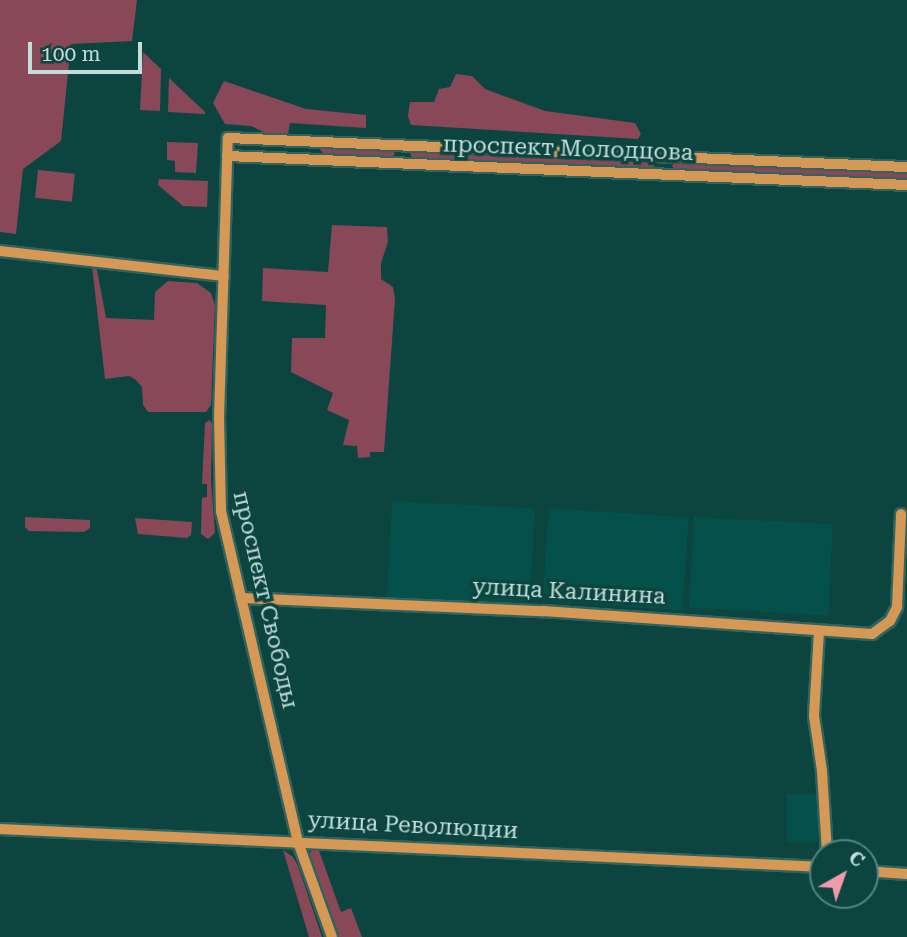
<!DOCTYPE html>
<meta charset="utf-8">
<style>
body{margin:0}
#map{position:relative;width:907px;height:937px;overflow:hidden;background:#0c4540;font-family:"Roboto Serif",serif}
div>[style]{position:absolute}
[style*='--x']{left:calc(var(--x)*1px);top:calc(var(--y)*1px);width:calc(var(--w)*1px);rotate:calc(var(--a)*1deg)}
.built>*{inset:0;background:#04514b;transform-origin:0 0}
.green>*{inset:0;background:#894857;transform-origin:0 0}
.roads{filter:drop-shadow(2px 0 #31635f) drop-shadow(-2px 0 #31635f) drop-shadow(0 2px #31635f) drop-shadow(0 -2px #31635f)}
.secondary>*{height:10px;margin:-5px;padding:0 5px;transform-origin:5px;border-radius:5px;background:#d69855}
span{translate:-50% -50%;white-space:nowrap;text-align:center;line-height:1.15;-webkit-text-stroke:7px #0c4540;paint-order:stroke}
.street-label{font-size:23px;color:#c3ddd9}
.north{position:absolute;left:809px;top:839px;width:70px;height:70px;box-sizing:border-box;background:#0c4540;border:2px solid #55827d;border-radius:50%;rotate:40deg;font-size:19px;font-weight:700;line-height:28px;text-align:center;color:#c3ddd9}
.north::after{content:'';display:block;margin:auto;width:24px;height:32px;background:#f29aac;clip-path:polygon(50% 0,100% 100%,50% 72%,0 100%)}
.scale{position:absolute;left:28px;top:42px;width:114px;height:32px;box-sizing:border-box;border:4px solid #c3ddd9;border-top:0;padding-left:9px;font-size:21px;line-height:24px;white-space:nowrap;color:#c3ddd9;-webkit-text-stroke:5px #0c4540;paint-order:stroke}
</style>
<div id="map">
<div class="built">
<i style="left:392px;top:501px;width:143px;height:97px;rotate:3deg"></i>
<i style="left:549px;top:508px;width:140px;height:93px;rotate:4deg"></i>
<i style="left:694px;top:517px;width:139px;height:91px;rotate:3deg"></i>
<i style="left:787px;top:794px;width:31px;height:48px"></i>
</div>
<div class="green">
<i style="clip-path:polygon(0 0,137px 0,132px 41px,71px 44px,61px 141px,23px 169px,16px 234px,0 232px)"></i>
<i style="clip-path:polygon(143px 52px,161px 69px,160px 111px,140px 110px)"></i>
<i style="clip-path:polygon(456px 74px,472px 76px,485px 89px,545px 111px,635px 123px,641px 134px,638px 139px,411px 125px,408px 116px,410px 102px,434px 102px,439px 89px,450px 87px)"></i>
<i style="clip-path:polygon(169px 78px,205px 112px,205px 114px,168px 112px)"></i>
<i style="clip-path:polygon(224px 81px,306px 109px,366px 115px,366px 128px,290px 123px,288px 133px,266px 133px,251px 126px,225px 124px,213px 103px)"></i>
<i style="clip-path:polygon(167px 142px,198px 143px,196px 173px,175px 172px,175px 161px,167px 160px)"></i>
<i style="clip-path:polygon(318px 147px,392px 150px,395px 154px,391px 158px,325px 156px)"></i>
<i style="clip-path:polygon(412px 151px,651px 161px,655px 166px,650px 169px,412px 158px,410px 153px)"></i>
<i style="clip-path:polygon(675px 162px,907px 172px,907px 180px,675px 170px,672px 166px)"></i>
<i style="left:38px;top:170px;width:37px;height:28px;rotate:6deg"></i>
<i style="clip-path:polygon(159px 179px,208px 181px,207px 207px,183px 206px,158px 185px)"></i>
<i style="clip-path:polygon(332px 225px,387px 227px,388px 242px,381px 263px,381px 279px,393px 287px,395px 299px,384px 452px,370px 452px,370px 457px,358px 458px,357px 446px,343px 445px,349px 420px,327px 410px,333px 393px,291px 372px,292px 338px,325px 338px,326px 305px,262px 301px,263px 268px,328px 272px)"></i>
<i style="clip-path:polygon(92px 266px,97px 270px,106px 318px,154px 320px,155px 292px,168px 281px,197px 283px,211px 293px,215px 305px,211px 405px,206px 412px,148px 412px,143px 405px,142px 387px,135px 379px,129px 376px,105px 379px)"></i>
<i style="clip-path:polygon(209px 420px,212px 423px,211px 480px,215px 533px,208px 539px,201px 534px,202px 498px,207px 497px,207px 484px,202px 484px,205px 423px)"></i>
<i style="clip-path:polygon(25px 517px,90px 520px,90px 528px,84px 532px,29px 531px,25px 527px)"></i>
<i style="clip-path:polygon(135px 518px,192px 522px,191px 535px,187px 538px,138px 534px)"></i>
<i style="clip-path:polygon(312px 848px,318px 848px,341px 912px,351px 908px,362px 937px,338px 937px,309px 857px)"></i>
<i style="clip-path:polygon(283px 850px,293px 857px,298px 866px,322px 937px,309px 937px)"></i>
</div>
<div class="roads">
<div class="secondary">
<i style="--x:227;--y:156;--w:681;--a:2.44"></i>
<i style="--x:0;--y:251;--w:225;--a:6.4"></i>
<i style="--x:241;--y:598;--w:302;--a:2.5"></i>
<i style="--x:543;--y:611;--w:330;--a:4"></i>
<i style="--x:872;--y:634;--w:22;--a:-36"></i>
<i style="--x:890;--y:621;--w:16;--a:-63"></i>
<i style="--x:897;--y:607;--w:93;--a:-87.5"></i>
<i style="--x:819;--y:631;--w:85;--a:93.4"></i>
<i style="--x:814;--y:716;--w:56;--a:81.7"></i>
<i style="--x:822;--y:771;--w:82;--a:86.5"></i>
<i style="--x:0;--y:829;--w:824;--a:2.64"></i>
<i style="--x:865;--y:871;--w:42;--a:4.1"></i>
<i style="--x:332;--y:937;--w:101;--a:-109.7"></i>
<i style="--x:298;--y:842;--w:339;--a:-103.1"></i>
<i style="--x:221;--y:512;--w:95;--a:-91.2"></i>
<i style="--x:219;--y:417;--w:279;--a:-88.2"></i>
<i style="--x:228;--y:138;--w:680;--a:2.45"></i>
</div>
</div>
<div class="street-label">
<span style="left:568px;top:149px;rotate:2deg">проспект Молодцова</span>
<span style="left:569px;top:592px;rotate:3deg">улица Калинина</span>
<span style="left:265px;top:600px;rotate:77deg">проспект Свободы</span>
<span style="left:413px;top:826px;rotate:3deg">улица Революции</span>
</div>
<div class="north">С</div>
<div class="scale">100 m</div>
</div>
